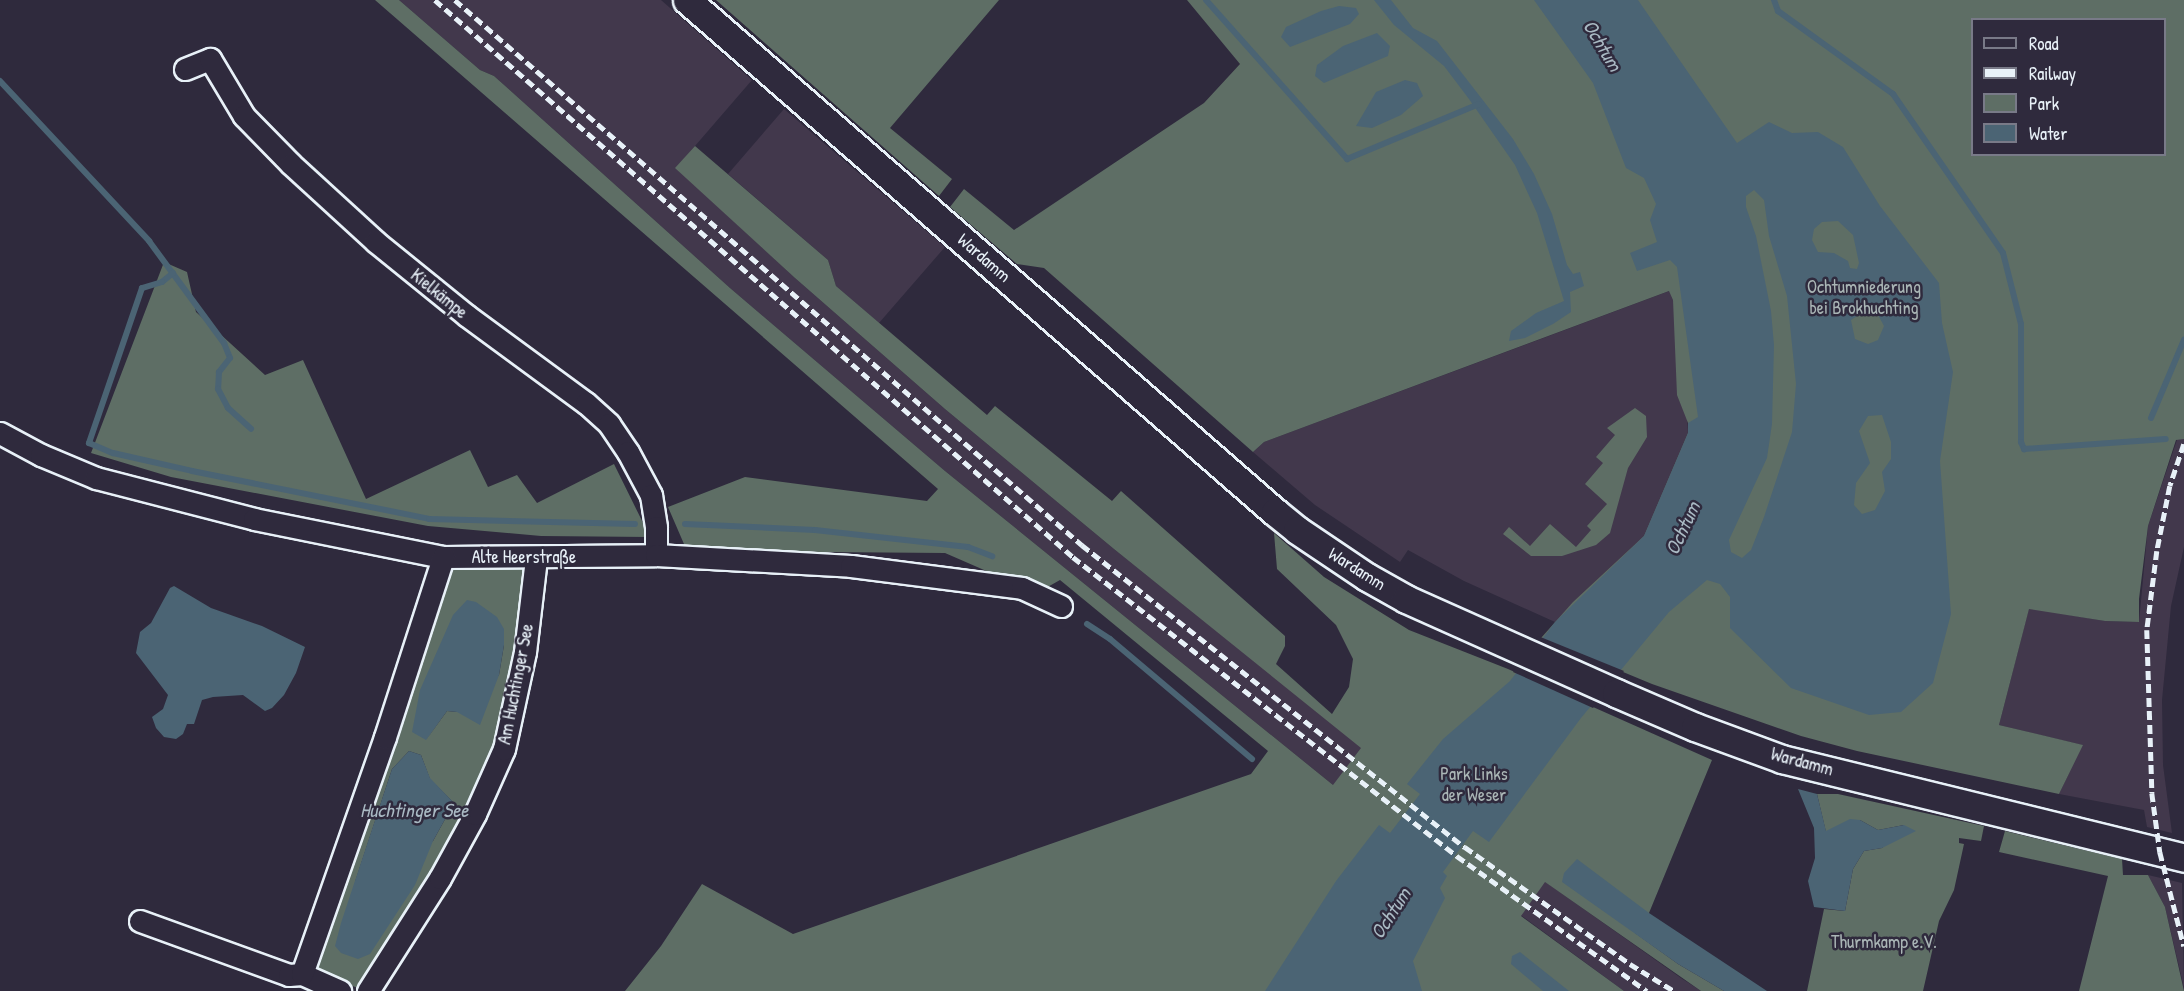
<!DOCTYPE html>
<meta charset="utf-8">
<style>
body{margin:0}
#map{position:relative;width:2184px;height:991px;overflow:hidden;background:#2f2a3d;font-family:"Patrick Hand",sans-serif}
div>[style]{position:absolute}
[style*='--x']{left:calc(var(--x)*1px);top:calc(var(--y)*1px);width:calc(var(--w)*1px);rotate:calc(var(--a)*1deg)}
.built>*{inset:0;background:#42384c}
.green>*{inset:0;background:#5e6e65}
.water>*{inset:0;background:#4b6474}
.pier>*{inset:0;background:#2f2a3d}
.stream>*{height:6px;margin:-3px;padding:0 3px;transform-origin:3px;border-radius:3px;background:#4b6474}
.roads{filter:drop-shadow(2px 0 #e8f1f8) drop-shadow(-2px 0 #e8f1f8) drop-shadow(0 2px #e8f1f8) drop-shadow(0 -2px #e8f1f8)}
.minor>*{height:21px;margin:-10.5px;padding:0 10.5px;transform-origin:10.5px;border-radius:10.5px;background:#2f2a3d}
.tertiary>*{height:27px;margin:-13.5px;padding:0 13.5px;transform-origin:13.5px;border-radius:13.5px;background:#2f2a3d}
.rail>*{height:4.5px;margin-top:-2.25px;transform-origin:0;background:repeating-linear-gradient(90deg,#e8f1f8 0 9px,transparent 0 13.5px)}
span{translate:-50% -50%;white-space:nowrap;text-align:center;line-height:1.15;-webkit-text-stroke:5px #2f2a3d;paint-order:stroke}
.street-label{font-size:18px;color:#e8f1f8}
.park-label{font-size:18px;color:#aab6b6}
.water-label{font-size:20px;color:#a9b9c3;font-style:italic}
.legend{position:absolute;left:1971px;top:18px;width:195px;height:138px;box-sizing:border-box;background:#2f2a3d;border:2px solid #797a88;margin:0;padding:8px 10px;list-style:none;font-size:18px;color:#e8f1f8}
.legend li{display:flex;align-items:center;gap:12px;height:30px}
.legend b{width:30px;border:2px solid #797a88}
</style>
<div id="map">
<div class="built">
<i style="clip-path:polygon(399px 0,661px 0,752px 80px,676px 168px,795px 278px,945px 409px,1114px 549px,1420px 793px,1333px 785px,945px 471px,730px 288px,494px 76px,480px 70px)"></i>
<i style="clip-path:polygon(784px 109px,945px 247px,879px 323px,836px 286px,828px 260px,728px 174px)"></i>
<i style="clip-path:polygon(1680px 287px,1688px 433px,1644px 536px,1555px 622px,1464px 581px,1408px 550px,1400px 562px,1315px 505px,1253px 452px,1264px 442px)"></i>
<i style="clip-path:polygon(2184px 419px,2184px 547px,2171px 606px,2162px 700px,2163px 765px,2172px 833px,2147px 827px,2144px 810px,2059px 794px,2082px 745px,1999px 725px,2029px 608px,2105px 621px,2139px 622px,2148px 526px)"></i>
<i style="clip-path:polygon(1489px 842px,1681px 978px,1701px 991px,1624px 991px,1450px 863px)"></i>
<i style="clip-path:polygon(2148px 875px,2182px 883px,2184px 988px,2165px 907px)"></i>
</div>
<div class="green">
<i style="clip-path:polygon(375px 0,399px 0,480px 70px,494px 76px,730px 288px,945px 471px,1333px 785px,1361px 748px,1114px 549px,945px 409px,795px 278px,675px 168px,695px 146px,828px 260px,836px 286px,987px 415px,995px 406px,1112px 501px,1121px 491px,1285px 636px,1285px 646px,1276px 664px,1332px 714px,1349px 687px,1353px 659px,1336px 625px,1277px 569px,1274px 533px,1324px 577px,1409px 630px,1508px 669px,1712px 760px,1649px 913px,1635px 933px,1678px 964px,1724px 991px,1701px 991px,1545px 882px,1521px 916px,1624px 991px,625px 991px,661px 946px,702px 884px,793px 934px,1251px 774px,1268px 751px,1060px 580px,1037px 593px,945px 553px,687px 551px,668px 507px,745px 477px,927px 501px,938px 489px)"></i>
<i style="clip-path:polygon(716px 0,999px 0,890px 128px,952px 179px,939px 196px)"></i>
<i style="clip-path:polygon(evenodd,1187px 0,2184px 0,2184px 439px,2176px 440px,2148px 526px,2139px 599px,2139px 622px,2105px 621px,2029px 609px,1999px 725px,2083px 745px,2059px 794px,1857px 751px,1801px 736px,1652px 684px,1541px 638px,1573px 602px,1644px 536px,1688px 433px,1688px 423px,1677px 395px,1673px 300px,1669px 291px,1264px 442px,1253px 452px,1044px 268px,1017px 264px,950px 207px,964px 189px,1014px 230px,1204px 103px,1240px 64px,1187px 0,1972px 20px,2164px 20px,2164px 154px,1972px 154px,1972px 20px)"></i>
<i style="clip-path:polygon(164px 262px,187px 272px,196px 312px,265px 375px,303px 360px,366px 499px,470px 450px,488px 487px,517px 475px,537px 503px,614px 464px,650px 537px,541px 536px,428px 526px,171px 477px,91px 453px)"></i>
<i style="clip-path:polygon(1635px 408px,1646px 416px,1647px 437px,1628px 468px,1610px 533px,1596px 545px,1562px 556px,1531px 556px,1503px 534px,1509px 527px,1530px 546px,1550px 524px,1576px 547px,1591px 530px,1587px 526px,1607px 504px,1585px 484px,1603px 463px,1596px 457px,1615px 435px,1607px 428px)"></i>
<i style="clip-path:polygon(evenodd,454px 564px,523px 567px,527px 572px,511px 684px,496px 743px,455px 833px,416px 902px,361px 988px,355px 987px,314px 968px,454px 564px,504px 629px,504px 645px,499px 675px,457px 712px,447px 711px,426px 740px,504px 629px,454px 564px,409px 751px,421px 755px,430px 779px,454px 803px,433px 841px,355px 882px,392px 769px,409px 751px)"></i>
<i style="clip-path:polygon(1817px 794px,1838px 794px,1984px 826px,1981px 841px,1959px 838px,1959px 843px,1964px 844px,1954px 890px,1939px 921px,1923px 991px,1807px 991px,1824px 909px,1845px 911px,1853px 869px,1864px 851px,1882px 848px,1904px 825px,1878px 830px,1860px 820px,1826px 832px)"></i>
<i style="clip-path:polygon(2005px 831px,2122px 859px,2123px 875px,2148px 875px,2165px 907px,2184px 991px,2079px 991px,2108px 876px,1999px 852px)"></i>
</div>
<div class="water">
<i style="clip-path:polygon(1374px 0,1391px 0,1413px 28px,1437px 41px,1513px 139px,1534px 174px,1552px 214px,1567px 265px,1573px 274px,1580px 272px,1584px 286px,1570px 292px,1571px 312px,1553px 324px,1525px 338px,1509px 341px,1511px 331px,1536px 313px,1564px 301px,1537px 213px,1515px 165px,1469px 99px,1444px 66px,1394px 25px)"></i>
<i style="clip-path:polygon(evenodd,1534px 0,1638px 0,1737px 143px,1769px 122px,1792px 133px,1818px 132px,1843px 147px,1880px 206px,1939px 283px,1942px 323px,1953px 372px,1940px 461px,1951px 614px,1933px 683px,1901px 712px,1869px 715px,1791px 688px,1730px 628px,1730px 597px,1720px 584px,1707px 580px,1669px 612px,1581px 718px,1489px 842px,1473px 831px,1443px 872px,1447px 876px,1440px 888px,1445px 898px,1413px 961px,1422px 991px,1265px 991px,1336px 881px,1379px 825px,1390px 833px,1420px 794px,1407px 784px,1443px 739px,1510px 681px,1555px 622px,1644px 536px,1688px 433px,1688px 423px,1698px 417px,1677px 267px,1670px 260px,1637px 271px,1630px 253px,1657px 242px,1650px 220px,1656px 204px,1644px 178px,1626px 168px,1593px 83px,1534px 0,1754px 190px,1764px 200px,1769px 236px,1787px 296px,1796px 384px,1792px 432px,1764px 517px,1751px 550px,1742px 558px,1731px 552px,1729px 540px,1767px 458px,1772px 424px,1774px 345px,1771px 311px,1756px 236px,1746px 207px,1746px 196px,1754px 190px,1534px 0,1838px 221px,1853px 235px,1859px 263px,1857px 269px,1850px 268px,1848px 261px,1834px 253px,1818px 252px,1812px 240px,1814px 229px,1822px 222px,1838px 221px,1534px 0,1865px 311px,1877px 313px,1884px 326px,1878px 340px,1868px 344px,1855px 339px,1851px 320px,1865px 311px,1534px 0,1882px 415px,1891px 442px,1891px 459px,1882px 472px,1885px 491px,1875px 510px,1862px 514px,1854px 505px,1856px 483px,1870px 463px,1859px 431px,1868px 416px,1882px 415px)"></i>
<i style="clip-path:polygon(1339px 6px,1356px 8px,1359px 14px,1350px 24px,1290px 47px,1281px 37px,1286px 27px,1321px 11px)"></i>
<i style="clip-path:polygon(1377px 33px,1390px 46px,1388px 56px,1324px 83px,1315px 76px,1317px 65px,1343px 46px)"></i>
<i style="clip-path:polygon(1405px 80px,1417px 83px,1423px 96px,1401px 115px,1372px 128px,1356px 126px,1376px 92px)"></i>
<i style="clip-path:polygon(174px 586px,211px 608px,262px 626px,305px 647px,296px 673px,284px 695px,272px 708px,265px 711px,243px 695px,213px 697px,202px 700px,194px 724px,187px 724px,183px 734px,176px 739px,164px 737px,156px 728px,152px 717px,163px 709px,168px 695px,136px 653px,140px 632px,151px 623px,170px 588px)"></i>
<i style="clip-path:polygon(467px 600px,476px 602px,497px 617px,504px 629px,504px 645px,499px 675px,480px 725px,457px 712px,447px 711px,426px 740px,412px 732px,420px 690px,453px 615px)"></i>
<i style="clip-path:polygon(409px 751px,421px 755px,430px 778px,454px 803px,433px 841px,415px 885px,370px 954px,358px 959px,341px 953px,335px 946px,341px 923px,392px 769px)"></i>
<i style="clip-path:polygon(1798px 789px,1817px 794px,1826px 831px,1850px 819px,1860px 820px,1878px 830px,1904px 825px,1916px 831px,1882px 848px,1864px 851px,1853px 869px,1845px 911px,1814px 907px,1808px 881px,1815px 858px,1814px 828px)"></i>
<i style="clip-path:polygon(1577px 859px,1649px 913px,1767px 991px,1724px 991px,1678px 964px,1562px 882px,1564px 873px)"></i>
<i style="clip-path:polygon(1520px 952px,1569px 991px,1543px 991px,1511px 964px,1512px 956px)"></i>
</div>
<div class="pier">
<i style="clip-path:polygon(1538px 636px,1624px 671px,1593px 708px,1513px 672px)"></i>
</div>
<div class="stream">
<i style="--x:1206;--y:0;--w:213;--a:48.4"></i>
<i style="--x:1347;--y:159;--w:143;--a:-22.6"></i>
<i style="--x:1774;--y:0;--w:12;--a:70"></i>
<i style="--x:1778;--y:11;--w:142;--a:35.8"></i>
<i style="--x:1893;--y:94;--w:193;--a:55.3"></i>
<i style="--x:2003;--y:253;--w:73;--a:75.8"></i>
<i style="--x:2021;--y:324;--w:118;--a:90"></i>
<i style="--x:2021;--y:442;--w:8;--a:67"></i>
<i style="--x:2024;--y:449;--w:142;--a:-4"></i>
<i style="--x:0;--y:81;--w:219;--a:47"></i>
<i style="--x:149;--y:241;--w:127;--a:53.7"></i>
<i style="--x:224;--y:343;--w:16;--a:68"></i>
<i style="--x:230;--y:358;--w:18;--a:128"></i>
<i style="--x:219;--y:372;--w:17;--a:93"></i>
<i style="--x:218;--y:389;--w:21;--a:62"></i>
<i style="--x:228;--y:408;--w:31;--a:42"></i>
<i style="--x:173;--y:273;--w:14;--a:141"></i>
<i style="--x:162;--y:282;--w:21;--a:163"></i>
<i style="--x:142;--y:288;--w:164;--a:108.9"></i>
<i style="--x:89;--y:443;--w:26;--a:23"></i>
<i style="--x:113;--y:453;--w:81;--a:12.8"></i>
<i style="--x:192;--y:471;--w:242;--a:11.4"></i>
<i style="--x:429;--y:519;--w:206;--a:1.4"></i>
<i style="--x:2151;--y:418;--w:85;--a:-67.1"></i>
<i style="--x:685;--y:524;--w:130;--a:2.6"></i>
<i style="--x:815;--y:530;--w:154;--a:6.3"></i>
<i style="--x:968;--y:547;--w:26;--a:21"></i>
<i style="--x:1087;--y:624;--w:27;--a:33"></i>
<i style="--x:1110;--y:639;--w:186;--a:40.2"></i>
</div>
<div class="roads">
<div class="minor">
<i style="--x:185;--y:69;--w:27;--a:-22"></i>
<i style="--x:210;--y:59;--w:66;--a:59.2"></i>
<i style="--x:244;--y:116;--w:67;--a:45.6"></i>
<i style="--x:291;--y:164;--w:115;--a:42.5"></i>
<i style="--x:376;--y:242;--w:116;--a:39"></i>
<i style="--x:466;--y:315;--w:149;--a:36.3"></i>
<i style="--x:586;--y:403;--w:31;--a:42"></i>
<i style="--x:609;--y:424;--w:34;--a:56"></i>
<i style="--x:628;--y:452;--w:49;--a:61.9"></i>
<i style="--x:651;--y:495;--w:32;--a:81"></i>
<i style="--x:656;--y:527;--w:28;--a:90"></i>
<i style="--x:0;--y:433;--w:47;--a:28.2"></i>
<i style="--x:41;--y:455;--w:60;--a:22.7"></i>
<i style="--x:96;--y:478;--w:163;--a:14.5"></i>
<i style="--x:254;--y:519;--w:193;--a:11.4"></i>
<i style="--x:443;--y:557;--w:213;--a:-0.5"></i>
<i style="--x:656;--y:555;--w:195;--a:3.2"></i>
<i style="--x:851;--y:566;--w:172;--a:7.3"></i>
<i style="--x:1022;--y:588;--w:43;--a:24.8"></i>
<i style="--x:140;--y:921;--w:158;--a:19.9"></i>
<i style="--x:289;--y:975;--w:13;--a:-4"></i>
<i style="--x:302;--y:974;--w:42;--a:24.1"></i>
<i style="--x:302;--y:974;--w:251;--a:-70.7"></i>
<i style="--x:385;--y:737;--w:189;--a:-72.1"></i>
<i style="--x:368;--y:991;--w:134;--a:-57.5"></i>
<i style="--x:440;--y:878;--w:73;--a:-61.3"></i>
<i style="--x:475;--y:814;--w:71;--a:-66"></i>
<i style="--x:504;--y:749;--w:99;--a:-77.8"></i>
<i style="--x:525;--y:652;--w:95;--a:-83.3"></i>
</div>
<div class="tertiary">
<i style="--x:687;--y:0;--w:780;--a:41.05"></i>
<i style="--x:1275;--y:512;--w:28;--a:39"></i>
<i style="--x:1297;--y:530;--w:84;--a:33.9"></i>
<i style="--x:1367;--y:577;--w:45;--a:29.4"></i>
<i style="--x:1406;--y:599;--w:230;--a:24.1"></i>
<i style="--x:1616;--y:693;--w:86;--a:23.3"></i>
<i style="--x:1695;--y:727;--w:93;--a:20.2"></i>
<i style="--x:1782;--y:759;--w:414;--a:13.8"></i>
</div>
</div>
<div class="rail">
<i style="--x:435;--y:0;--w:847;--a:41.12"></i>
<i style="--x:1073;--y:557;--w:487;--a:37.9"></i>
<i style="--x:1457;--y:856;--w:233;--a:35.4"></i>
<i style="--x:455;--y:0;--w:831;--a:41"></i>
<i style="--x:1082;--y:545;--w:488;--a:38.3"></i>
<i style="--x:1465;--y:847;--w:202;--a:35.3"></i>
<i style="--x:1630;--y:964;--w:52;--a:31.5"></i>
<i style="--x:2184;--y:444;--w:44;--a:108.4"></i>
<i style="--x:2170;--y:486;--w:66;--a:101.3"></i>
<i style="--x:2157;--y:551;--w:80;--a:97.2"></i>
<i style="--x:2147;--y:630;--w:163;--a:88.2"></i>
<i style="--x:2152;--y:793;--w:60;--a:82.3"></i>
<i style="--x:2160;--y:852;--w:97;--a:75.7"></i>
</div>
<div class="street-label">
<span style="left:984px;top:258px;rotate:41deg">Wardamm</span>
<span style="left:439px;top:294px;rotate:39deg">Kielkämpe</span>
<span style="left:524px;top:557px">Alte Heerstraße</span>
<span style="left:1357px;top:569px;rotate:32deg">Wardamm</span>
<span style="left:516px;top:684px;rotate:-79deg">Am Huchtinger See</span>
<span style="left:1802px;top:762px;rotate:15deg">Wardamm</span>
</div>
<div class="park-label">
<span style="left:1864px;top:298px">Ochtumniederung<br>bei Brokhuchting</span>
<span style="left:1474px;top:785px">Park Links<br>der Weser</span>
<span style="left:1884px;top:942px">Thurmkamp e.V.</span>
</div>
<div class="water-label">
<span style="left:1603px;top:45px;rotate:59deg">Ochtum</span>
<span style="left:1682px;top:528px;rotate:-65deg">Ochtum</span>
<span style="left:414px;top:809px">Huchtinger See</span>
<span style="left:1390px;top:913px;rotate:-57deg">Ochtum</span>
</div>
<ul class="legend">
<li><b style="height:8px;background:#2f2a3d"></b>Road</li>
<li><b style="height:8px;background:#e8f1f8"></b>Railway</li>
<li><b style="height:16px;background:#5e6e65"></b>Park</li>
<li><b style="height:16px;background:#4b6474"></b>Water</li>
</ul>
</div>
